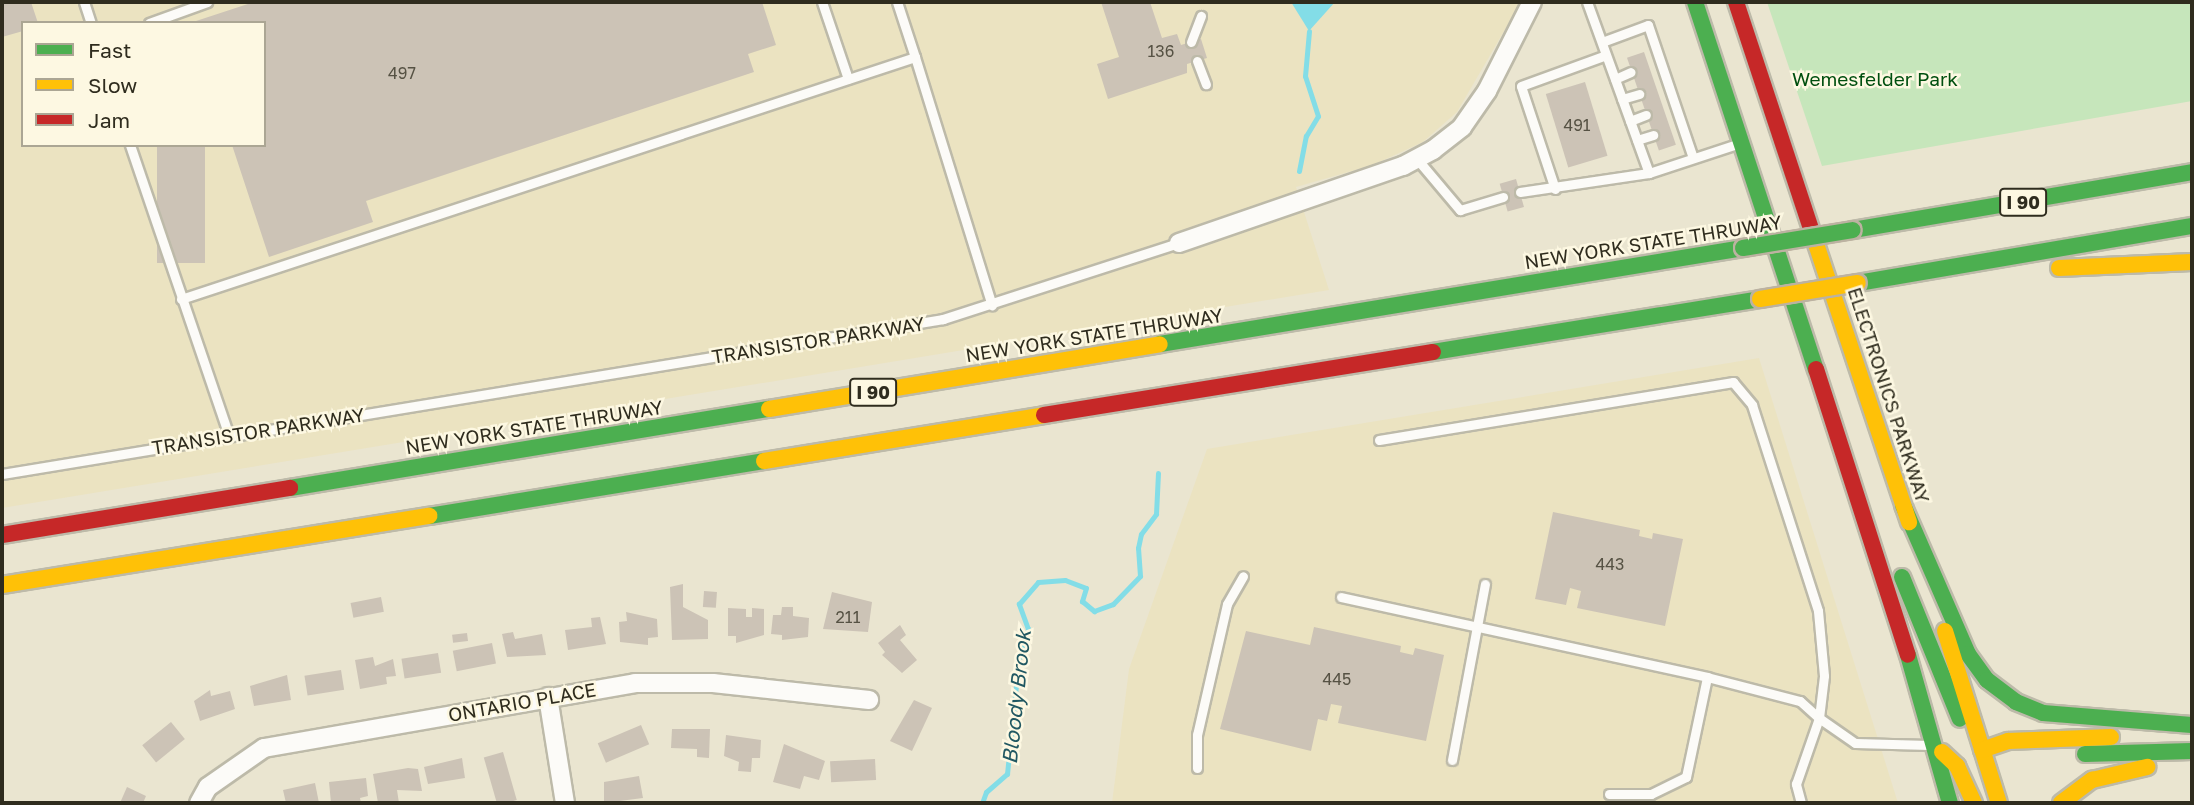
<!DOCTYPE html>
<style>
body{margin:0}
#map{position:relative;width:2194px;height:805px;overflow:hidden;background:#eae5d0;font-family:"Golos Text",sans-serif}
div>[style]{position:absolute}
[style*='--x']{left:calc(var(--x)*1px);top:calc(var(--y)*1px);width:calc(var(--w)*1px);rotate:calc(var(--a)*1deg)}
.built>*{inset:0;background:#ebe3c1}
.green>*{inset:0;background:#c6e6bb}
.water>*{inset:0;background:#83dde7}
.stream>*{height:5px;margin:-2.5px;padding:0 2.5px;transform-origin:2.5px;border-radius:2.5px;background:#83dde7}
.building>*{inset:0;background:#ccc3b6;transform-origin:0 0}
.roads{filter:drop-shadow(2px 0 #bdbaa9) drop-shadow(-2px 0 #bdbaa9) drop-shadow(0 2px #bdbaa9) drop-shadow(0 -2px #bdbaa9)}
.lane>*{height:9px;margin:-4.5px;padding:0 4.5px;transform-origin:4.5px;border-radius:4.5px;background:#fcfbf8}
.street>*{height:18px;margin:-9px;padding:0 9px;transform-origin:9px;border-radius:9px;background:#fcfbf8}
.fast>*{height:16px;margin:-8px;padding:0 8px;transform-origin:8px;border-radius:8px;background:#4caf50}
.slow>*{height:16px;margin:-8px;padding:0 8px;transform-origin:8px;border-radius:8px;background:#ffc107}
.jam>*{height:16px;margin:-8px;padding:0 8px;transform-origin:8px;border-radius:8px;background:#c62828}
.bridges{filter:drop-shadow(2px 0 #bcb2a1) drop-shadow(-2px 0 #bcb2a1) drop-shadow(0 2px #bcb2a1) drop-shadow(0 -2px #bcb2a1)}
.fast-bridge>*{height:16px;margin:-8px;padding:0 8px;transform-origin:8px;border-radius:8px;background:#4caf50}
.slow-bridge>*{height:16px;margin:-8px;padding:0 8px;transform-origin:8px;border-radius:8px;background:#ffc107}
span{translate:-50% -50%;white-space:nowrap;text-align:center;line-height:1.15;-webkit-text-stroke:5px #fdf8e2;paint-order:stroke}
.number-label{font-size:16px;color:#565244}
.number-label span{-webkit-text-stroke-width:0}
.shield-label span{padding:2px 5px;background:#fdf8e2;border:2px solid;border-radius:5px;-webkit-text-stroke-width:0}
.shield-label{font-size:18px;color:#2f2c1e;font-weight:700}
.park-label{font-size:19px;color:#004f0f}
.street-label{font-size:19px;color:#2f2c1e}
.water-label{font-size:21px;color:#215862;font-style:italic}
.frame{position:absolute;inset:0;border:4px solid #2f2c1e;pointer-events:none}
.legend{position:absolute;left:21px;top:21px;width:245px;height:126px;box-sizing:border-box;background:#fdf8e2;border:2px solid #aba694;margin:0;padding:9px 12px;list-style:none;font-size:21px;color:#2f2c1e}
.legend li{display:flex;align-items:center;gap:14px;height:35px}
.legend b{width:35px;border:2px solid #aba694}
</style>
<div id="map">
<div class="built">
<i style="clip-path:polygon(evenodd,2px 2px,1521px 2px,1457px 112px,1423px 142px,1373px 165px,1296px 187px,1329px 290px,2px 508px,2px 2px,23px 23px,264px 23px,264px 145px,23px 145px,23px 23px)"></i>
<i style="clip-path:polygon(1759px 358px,1898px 803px,1112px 803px,1129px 669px,1207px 449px)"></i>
</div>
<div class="green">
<i style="clip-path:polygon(1767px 2px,2192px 2px,2192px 101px,1822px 166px)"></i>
</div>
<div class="water">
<i style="clip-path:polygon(1291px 2px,1335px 2px,1309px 31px)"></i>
</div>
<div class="stream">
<i style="--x:1299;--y:171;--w:36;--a:-79"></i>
<i style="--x:1306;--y:136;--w:23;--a:-59"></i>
<i style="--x:1318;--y:116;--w:42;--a:-108"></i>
<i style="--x:1305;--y:76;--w:45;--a:-84.9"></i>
<i style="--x:982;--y:803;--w:12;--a:-70"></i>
<i style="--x:986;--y:792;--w:28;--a:-41"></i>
<i style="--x:1007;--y:774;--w:120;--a:-84.2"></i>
<i style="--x:1019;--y:655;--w:28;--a:-71"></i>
<i style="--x:1028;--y:629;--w:27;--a:-110"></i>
<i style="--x:1019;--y:604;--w:29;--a:-49"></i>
<i style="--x:1038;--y:582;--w:27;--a:-4"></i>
<i style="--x:1065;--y:580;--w:22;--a:21"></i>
<i style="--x:1086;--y:588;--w:14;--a:107"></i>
<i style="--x:1082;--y:601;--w:16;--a:40"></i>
<i style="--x:1094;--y:611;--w:20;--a:-20"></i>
<i style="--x:1113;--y:604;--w:39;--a:-46"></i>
<i style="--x:1140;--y:576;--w:28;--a:-94"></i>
<i style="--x:1138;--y:548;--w:14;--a:-78"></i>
<i style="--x:1141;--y:534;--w:25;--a:-53"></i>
<i style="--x:1156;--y:514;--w:41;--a:-87.2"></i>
</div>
<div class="building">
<i style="clip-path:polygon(2px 2px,31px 2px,38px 23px,23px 23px,23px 31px,2px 37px)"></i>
<i style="clip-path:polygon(254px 2px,762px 2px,776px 45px,748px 54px,754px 72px,366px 201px,373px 222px,269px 257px,232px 145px,264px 145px,264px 23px,193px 22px)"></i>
<i style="clip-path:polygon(1101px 2px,1150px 2px,1162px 38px,1177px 34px,1181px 45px,1201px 39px,1207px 58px,1187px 64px,1187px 73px,1108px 99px,1097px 64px,1119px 57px)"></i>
<i style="left:1644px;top:52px;width:98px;height:18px;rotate:71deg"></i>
<i style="left:1585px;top:82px;width:77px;height:41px;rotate:73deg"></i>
<i style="left:157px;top:145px;width:48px;height:118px"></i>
<i style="left:1516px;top:179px;width:29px;height:17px;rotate:74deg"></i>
<i style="clip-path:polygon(1553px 512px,1640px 530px,1639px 536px,1652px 539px,1653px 533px,1683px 539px,1665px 626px,1577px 608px,1581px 591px,1570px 588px,1566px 605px,1535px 599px)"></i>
<i style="clip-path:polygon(683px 584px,683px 607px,708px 620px,708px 639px,672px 640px,670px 587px)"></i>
<i style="left:704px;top:591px;width:13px;height:16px;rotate:4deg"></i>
<i style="clip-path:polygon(832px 592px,872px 602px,868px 632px,823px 629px)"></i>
<i style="left:381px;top:597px;width:15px;height:31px;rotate:79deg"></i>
<i style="clip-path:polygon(782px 607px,793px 607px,793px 616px,809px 618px,808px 637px,782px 640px,782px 635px,771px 634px,773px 615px,781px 615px)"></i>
<i style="clip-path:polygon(728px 608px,746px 609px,746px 617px,752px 617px,752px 608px,764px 609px,764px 635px,736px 643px,736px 636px,728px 636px)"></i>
<i style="clip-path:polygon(626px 612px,657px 619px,658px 637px,648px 638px,648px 645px,620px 642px,619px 622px,627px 621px)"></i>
<i style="clip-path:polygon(600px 617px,606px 644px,568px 650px,565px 630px,592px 627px,591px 618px)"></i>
<i style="clip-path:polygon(900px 625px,906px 635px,900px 640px,917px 660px,902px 673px,882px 655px,885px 652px,878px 643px)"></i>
<i style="clip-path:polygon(1314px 627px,1401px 646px,1400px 652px,1413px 655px,1415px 648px,1444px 655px,1426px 741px,1338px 723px,1342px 706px,1331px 704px,1327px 721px,1318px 719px,1311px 751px,1220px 729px,1246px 631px,1310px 645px)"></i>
<i style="clip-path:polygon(513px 632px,515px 639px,542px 634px,546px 655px,507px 657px,502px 634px)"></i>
<i style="left:467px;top:633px;width:8px;height:15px;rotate:83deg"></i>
<i style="left:492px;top:643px;width:21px;height:40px;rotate:79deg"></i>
<i style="left:438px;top:653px;width:20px;height:37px;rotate:81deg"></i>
<i style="clip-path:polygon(373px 657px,375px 666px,393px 659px,396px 676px,386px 677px,387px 684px,360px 689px,355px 660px)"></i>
<i style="left:341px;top:670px;width:20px;height:37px;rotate:81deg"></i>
<i style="clip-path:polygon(287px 675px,291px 700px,254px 706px,250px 686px)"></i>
<i style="clip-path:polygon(210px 690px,211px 696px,230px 691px,235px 709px,200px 721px,194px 701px)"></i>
<i style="clip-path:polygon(914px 700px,932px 708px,912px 751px,890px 741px)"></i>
<i style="left:171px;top:722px;width:22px;height:37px;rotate:51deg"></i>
<i style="left:641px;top:725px;width:21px;height:47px;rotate:67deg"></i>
<i style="clip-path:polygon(672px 729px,710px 729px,709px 758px,697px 757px,697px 749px,671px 748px)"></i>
<i style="clip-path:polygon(726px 735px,761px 740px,760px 758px,752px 758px,751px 772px,738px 771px,739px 762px,724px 756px)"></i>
<i style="clip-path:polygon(784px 744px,825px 761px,819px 780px,804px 776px,800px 789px,773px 782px)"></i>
<i style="left:503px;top:752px;width:50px;height:20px;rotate:74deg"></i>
<i style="clip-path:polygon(462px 758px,465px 778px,428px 784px,424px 767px)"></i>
<i style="left:875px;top:759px;width:21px;height:45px;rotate:87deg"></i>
<i style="clip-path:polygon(408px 768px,418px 769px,422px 791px,397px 790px,399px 803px,378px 803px,373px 774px)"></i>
<i style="clip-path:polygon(639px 776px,643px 798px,604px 803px,604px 782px)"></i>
<i style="clip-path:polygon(366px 778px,368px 796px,360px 798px,361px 803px,331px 803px,329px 782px)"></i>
<i style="clip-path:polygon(315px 783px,319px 803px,286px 803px,283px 790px)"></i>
<i style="clip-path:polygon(127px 787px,146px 796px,143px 803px,120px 803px)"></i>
</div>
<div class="roads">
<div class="lane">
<i style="--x:84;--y:2;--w:22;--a:72"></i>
<i style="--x:822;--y:2;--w:81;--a:71.3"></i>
<i style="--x:897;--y:2;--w:58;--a:71.9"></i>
<i style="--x:1587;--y:2;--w:182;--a:70.1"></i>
<i style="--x:1649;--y:173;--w:96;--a:-18.2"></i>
<i style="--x:149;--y:23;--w:62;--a:-19.9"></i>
<i style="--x:1191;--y:42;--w:28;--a:-69"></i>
<i style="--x:1602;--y:42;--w:49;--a:-20.3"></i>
<i style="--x:1648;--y:25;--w:140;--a:71.3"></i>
<i style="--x:1197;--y:61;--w:25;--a:69"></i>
<i style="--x:1615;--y:79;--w:17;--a:-24"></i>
<i style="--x:1622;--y:99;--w:18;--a:-16"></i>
<i style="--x:1630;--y:121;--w:17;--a:-21"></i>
<i style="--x:1637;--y:140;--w:17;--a:-17"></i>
<i style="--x:130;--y:145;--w:307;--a:71.2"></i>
<i style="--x:1417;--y:159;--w:67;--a:49.9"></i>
<i style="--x:1460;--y:210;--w:45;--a:-16.8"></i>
<i style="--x:1555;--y:189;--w:108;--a:-108.3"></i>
<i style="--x:1521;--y:86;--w:90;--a:-20"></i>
<i style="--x:1520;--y:192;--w:130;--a:-8.4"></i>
<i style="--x:181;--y:299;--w:773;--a:-18.25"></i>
<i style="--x:915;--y:57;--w:260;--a:72.8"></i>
<i style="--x:1379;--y:440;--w:359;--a:-9.3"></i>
<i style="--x:1733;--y:382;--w:30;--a:50"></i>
<i style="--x:1752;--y:405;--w:216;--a:72.2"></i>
<i style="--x:1818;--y:611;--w:65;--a:84.7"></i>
<i style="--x:1824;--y:676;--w:42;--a:96.8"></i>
<i style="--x:2;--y:474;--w:954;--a:-9.35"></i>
<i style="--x:943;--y:319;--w:248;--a:-17.9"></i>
<i style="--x:1341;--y:597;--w:375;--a:12.3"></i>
<i style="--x:1707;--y:677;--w:96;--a:14.5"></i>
<i style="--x:1800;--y:701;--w:25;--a:42"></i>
<i style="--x:1452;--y:760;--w:179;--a:-79.4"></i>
<i style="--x:1197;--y:768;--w:33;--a:-90"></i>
<i style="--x:1197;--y:735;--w:134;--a:-77.1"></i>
<i style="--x:1227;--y:604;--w:32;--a:-60"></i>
<i style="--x:1609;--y:794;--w:42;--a:0"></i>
<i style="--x:1651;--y:794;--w:39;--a:-26"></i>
<i style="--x:1686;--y:777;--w:102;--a:-78.1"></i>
<i style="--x:1801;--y:803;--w:20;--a:-105"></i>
<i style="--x:1796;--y:784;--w:70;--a:-70.8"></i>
<i style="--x:1819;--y:718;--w:44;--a:34.8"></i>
<i style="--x:1855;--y:743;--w:74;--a:1.5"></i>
</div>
<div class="street">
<i style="--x:1179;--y:243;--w:237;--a:-19"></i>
<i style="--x:1403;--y:166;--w:34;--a:-28"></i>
<i style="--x:1433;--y:150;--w:37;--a:-38"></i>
<i style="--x:1462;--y:127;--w:44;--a:-55.2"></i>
<i style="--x:1487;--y:91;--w:100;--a:-63.2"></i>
<i style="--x:548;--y:697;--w:107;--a:80.9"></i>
<i style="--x:199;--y:803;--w:18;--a:-61"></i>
<i style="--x:208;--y:787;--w:68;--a:-34.9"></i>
<i style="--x:264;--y:748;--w:377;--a:-9.9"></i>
<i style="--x:635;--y:683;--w:78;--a:0"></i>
<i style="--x:713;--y:683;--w:157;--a:6.2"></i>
</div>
<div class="fast">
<i style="--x:1695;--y:2;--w:386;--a:71.8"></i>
<i style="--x:1853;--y:230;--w:344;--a:-9.7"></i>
<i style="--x:1858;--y:283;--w:339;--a:-9.7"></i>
<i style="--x:1160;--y:344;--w:591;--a:-9.35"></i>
<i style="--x:1433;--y:352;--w:331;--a:-9.2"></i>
<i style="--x:290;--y:488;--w:485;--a:-9.4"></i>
<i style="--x:1903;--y:505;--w:163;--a:66.4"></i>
<i style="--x:1968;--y:654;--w:32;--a:54"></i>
<i style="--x:1987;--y:680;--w:36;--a:37"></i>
<i style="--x:2016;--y:702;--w:29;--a:22"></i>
<i style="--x:2043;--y:713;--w:149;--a:4.6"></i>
<i style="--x:429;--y:516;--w:339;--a:-9.3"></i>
<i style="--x:1902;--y:577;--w:153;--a:67.8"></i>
<i style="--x:1908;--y:655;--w:154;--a:74.2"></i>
<i style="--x:2085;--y:754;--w:107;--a:-1.6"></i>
</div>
<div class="slow">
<i style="--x:1813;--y:235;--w:303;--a:71.5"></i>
<i style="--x:2059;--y:268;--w:133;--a:-2.6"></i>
<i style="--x:769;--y:409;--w:396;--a:-9.4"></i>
<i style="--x:764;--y:461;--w:284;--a:-9.3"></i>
<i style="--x:2;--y:585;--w:433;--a:-9.2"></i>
<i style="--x:1945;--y:631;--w:180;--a:72.6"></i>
<i style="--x:1982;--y:750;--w:28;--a:-19"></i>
<i style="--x:2008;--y:741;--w:103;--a:-2.2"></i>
<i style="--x:1942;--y:752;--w:21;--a:43"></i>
<i style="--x:1957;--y:766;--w:41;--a:65.3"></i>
<i style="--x:2061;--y:803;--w:39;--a:-37"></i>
<i style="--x:2092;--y:780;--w:57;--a:-13.3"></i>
</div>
<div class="jam">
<i style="--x:1736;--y:2;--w:245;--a:71.7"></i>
<i style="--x:1816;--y:369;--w:300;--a:72.2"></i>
<i style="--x:1044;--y:415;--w:394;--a:-9.2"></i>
<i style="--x:2;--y:535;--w:292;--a:-9.3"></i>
</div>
</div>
<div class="bridges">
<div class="fast-bridge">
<i style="--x:1743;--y:248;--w:111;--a:-9.3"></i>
</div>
<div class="slow-bridge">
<i style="--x:1760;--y:299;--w:99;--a:-9.3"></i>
</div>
</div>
<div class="number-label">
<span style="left:1161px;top:51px">136</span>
<span style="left:402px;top:73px">497</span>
<span style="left:1577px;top:125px">491</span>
<span style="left:1610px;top:564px">443</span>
<span style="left:848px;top:617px">211</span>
<span style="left:1337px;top:679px">445</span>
</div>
<div class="shield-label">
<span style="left:2023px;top:202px">I 90</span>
<span style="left:873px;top:392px">I 90</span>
</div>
<div class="park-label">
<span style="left:1875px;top:79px">Wemesfelder Park</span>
</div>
<div class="street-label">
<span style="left:1653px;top:242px;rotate:-9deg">NEW YORK STATE THRUWAY</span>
<span style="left:1094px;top:335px;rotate:-9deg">NEW YORK STATE THRUWAY</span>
<span style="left:818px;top:340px;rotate:-9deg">TRANSISTOR PARKWAY</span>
<span style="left:1889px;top:395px;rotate:72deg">ELECTRONICS PARKWAY</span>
<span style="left:534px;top:427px;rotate:-9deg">NEW YORK STATE THRUWAY</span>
<span style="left:258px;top:431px;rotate:-9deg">TRANSISTOR PARKWAY</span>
<span style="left:522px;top:702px;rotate:-10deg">ONTARIO PLACE</span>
</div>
<div class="water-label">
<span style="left:1016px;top:697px;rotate:-84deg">Bloody Brook</span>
</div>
<div class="frame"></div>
<ul class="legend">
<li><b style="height:9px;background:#4caf50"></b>Fast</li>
<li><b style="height:9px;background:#ffc107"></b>Slow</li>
<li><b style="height:9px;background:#c62828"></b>Jam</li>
</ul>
</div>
